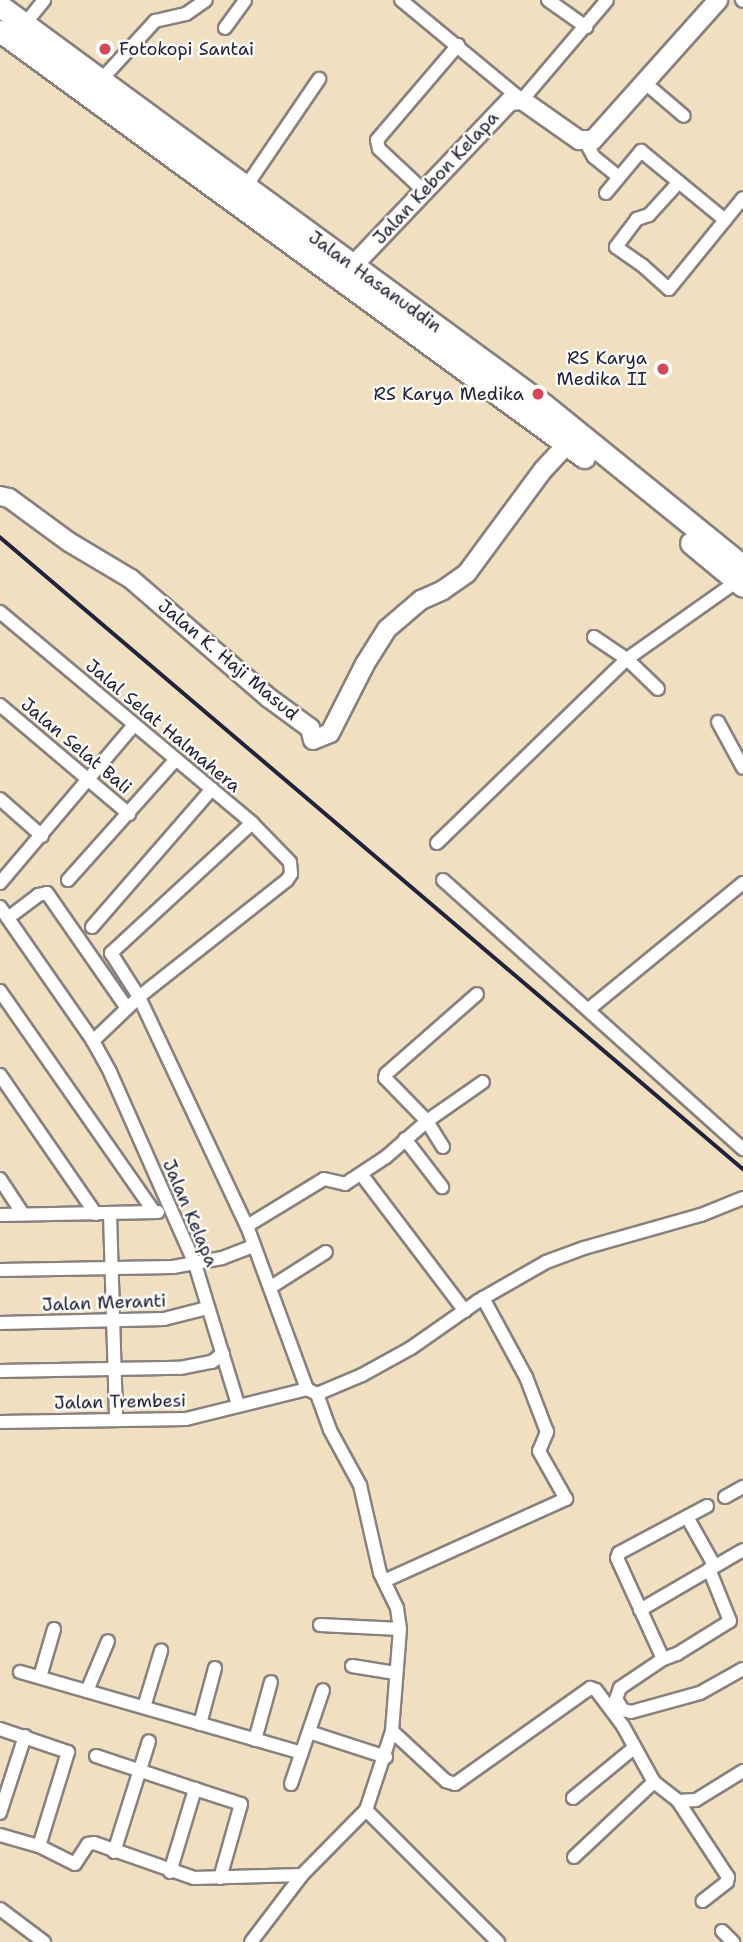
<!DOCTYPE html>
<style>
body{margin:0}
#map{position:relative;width:743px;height:1942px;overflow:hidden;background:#f0e0c1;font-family:"Shantell Sans",sans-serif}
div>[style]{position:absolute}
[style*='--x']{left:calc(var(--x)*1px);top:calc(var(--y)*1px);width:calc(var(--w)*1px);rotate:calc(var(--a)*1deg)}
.roads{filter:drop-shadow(2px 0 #89817e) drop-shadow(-2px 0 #89817e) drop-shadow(0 2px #89817e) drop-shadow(0 -2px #89817e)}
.street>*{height:12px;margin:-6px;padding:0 6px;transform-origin:6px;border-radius:6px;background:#fff}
.secondary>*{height:18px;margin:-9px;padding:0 9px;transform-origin:9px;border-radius:9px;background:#fff}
.highway>*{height:21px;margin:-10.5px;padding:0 10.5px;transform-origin:10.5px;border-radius:10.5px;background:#fff}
.rail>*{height:3.5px;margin:-1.75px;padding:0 1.75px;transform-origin:1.75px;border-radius:1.75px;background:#22223b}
.dots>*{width:19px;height:19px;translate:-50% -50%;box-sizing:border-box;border:4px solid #fdfcf7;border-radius:50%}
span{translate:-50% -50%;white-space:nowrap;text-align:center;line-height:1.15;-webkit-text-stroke:5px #fdfcf7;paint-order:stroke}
.poi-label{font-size:18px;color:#22223b}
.left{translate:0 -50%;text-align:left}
.right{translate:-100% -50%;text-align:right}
.street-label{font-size:18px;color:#22223b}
</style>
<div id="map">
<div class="roads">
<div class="street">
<i style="--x:401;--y:0;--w:157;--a:39.6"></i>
<i style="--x:522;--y:100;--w:131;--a:-49.6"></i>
<i style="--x:548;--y:0;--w:47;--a:35.4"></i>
<i style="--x:742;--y:0;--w:1;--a:45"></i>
<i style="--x:24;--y:25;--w:32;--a:-51"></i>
<i style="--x:225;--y:28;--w:34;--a:-54"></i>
<i style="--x:101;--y:80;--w:80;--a:-47.5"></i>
<i style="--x:155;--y:21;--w:32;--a:-13"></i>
<i style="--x:186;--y:14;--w:24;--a:-35"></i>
<i style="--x:644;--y:82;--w:52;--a:40.4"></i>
<i style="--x:585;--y:141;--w:18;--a:61"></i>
<i style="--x:594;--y:157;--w:32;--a:39"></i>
<i style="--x:679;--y:182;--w:45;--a:132.3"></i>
<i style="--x:649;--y:215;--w:13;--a:162"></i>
<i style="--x:637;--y:219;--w:35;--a:127"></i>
<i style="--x:616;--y:247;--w:32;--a:35"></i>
<i style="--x:642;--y:265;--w:36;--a:42"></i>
<i style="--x:669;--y:289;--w:117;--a:-50.9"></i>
<i style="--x:245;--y:188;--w:132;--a:-55.8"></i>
<i style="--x:425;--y:192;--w:63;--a:-136.9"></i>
<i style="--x:379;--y:149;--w:9;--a:-103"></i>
<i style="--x:377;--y:140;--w:125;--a:-49.5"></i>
<i style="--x:606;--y:193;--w:55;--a:-50.2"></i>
<i style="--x:641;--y:151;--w:109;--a:39.4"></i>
<i style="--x:0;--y:612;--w:329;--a:39.9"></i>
<i style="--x:252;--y:823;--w:54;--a:45.7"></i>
<i style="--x:290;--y:862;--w:12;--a:85"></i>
<i style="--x:291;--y:874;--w:7;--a:124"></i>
<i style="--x:287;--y:880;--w:189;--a:141.7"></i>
<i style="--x:139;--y:997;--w:64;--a:136.3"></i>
<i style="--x:594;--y:637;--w:40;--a:34"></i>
<i style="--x:627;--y:659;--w:43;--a:44.1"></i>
<i style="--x:0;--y:705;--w:169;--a:40.2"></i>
<i style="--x:718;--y:722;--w:52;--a:61.5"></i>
<i style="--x:0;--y:799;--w:56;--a:41.4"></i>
<i style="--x:252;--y:823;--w:192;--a:137.3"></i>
<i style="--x:111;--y:953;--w:52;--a:57.5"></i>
<i style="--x:139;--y:997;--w:253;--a:64.8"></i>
<i style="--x:247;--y:1226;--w:174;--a:69.8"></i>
<i style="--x:437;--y:843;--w:264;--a:-44.1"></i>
<i style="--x:627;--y:659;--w:135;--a:-35.3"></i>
<i style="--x:68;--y:880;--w:162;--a:-48.2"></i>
<i style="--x:443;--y:880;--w:403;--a:41.9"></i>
<i style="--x:0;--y:883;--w:207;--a:-49.7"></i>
<i style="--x:0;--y:907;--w:163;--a:55.2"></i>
<i style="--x:93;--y:1041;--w:35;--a:61"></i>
<i style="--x:110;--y:1072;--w:210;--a:66.1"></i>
<i style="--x:195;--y:1264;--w:147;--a:73"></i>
<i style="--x:8;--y:918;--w:38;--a:-37"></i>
<i style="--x:38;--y:895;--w:9;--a:-13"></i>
<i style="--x:47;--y:893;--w:140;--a:55.2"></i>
<i style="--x:92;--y:927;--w:183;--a:-49"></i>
<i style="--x:0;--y:991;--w:269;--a:55.1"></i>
<i style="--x:589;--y:1009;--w:199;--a:-39.3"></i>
<i style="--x:0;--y:1075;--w:169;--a:55.4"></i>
<i style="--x:405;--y:1139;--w:61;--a:52.4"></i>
<i style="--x:443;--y:1147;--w:31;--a:-122"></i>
<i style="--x:427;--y:1121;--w:60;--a:-134.3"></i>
<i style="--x:385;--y:1078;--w:4;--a:-76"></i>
<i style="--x:386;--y:1074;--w:121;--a:-41.3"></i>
<i style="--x:361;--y:1174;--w:172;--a:52.8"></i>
<i style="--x:0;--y:1179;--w:42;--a:56.7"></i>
<i style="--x:110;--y:1214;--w:206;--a:88.3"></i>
<i style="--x:0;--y:1215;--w:158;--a:-1.1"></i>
<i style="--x:247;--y:1226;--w:90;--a:-31.4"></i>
<i style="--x:324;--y:1179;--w:22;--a:13"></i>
<i style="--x:345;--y:1184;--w:49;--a:-33.4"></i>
<i style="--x:386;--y:1157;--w:55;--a:-41.3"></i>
<i style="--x:427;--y:1121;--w:68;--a:-34.9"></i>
<i style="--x:0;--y:1270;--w:173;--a:-1"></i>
<i style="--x:173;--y:1267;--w:50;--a:-10.4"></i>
<i style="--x:222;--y:1258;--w:34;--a:-21"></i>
<i style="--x:271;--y:1287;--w:65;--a:-32.5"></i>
<i style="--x:0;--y:1323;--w:164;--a:-1.4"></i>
<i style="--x:164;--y:1319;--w:44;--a:-14.3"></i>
<i style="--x:0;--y:1371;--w:180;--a:-1"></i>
<i style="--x:180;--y:1368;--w:33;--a:-11"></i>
<i style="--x:212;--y:1362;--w:14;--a:-39"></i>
<i style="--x:317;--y:1394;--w:49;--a:-22.9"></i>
<i style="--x:362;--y:1375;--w:56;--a:-28.9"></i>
<i style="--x:411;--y:1348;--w:82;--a:-35"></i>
<i style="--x:478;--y:1301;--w:78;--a:-29.8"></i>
<i style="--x:546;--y:1262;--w:40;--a:-20.2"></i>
<i style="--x:584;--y:1248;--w:122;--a:-15.8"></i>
<i style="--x:701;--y:1215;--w:45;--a:-22"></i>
<i style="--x:0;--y:1422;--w:186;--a:-0.9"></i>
<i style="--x:186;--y:1419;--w:125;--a:-13.9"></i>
<i style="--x:307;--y:1389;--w:11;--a:27"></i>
<i style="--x:317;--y:1394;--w:38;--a:70"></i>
<i style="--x:330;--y:1430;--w:63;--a:61.4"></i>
<i style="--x:360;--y:1485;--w:90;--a:77.2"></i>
<i style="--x:380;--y:1573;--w:39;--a:64"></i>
<i style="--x:397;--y:1608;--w:21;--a:82"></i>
<i style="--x:400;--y:1629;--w:102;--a:94.5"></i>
<i style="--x:392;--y:1731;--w:83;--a:108.2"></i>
<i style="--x:366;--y:1810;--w:91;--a:134.6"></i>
<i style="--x:302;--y:1875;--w:84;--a:127.3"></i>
<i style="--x:725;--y:1497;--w:21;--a:-29"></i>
<i style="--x:707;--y:1506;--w:100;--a:151.9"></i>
<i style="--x:619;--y:1553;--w:5;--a:112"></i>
<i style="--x:617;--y:1558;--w:111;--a:65.5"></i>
<i style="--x:663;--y:1659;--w:15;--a:-20"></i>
<i style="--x:677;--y:1654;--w:62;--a:-31.9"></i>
<i style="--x:730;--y:1621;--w:56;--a:-112"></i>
<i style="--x:687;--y:1517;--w:55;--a:60.6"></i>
<i style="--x:384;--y:1581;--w:200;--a:-24.3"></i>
<i style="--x:566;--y:1499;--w:55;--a:-119.4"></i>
<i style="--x:539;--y:1451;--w:21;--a:-67"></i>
<i style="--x:547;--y:1432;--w:59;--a:-110.9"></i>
<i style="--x:526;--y:1377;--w:90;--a:-118.6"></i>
<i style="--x:640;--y:1610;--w:119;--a:-30.2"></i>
<i style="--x:320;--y:1625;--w:80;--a:2.9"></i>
<i style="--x:663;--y:1659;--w:52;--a:146"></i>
<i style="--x:620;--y:1688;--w:12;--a:110"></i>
<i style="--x:616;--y:1699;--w:13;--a:58"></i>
<i style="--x:623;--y:1710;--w:8;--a:14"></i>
<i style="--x:631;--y:1712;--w:72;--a:-15.4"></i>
<i style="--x:700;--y:1693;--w:49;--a:-29.2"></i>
<i style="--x:352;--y:1666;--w:44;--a:9.2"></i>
<i style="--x:20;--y:1672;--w:293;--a:16"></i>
<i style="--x:40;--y:1677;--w:50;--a:-73.7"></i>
<i style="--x:87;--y:1691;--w:54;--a:-67.2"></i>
<i style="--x:144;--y:1707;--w:59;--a:-73.1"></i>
<i style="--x:200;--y:1724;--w:58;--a:-75"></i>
<i style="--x:0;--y:1729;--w:72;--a:18.7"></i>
<i style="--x:68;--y:1752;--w:98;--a:107.1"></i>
<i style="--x:392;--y:1731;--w:74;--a:42.8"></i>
<i style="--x:446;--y:1781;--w:9;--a:18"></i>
<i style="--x:455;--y:1784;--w:166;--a:-35.4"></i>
<i style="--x:590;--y:1688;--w:6;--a:18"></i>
<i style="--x:596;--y:1690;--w:45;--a:53.1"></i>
<i style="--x:623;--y:1726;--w:64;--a:61"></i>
<i style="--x:654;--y:1782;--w:31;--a:38"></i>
<i style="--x:678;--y:1801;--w:18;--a:-3"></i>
<i style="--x:696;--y:1800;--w:55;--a:-31.7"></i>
<i style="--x:309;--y:1732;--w:81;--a:18"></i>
<i style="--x:255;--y:1740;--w:60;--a:-74.6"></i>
<i style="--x:96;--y:1756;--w:104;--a:18.4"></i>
<i style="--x:291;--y:1784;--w:99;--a:-71.2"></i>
<i style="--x:573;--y:1798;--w:80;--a:-39.4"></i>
<i style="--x:678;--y:1801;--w:91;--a:56.7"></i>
<i style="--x:728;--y:1877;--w:5;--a:101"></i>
<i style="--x:727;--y:1882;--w:31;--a:142"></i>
<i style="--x:366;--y:1810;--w:187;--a:45"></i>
<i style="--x:0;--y:1813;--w:81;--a:-72"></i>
<i style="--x:0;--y:1835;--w:41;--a:15.8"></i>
<i style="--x:39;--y:1846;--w:40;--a:26.6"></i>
<i style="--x:75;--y:1864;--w:24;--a:-57"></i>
<i style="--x:88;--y:1844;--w:6;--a:-9"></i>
<i style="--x:94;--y:1843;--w:106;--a:19.3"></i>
<i style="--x:194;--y:1878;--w:108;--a:-1.6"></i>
<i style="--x:114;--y:1852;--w:116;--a:-72.5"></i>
<i style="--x:574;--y:1857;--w:110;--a:-43.2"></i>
<i style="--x:170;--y:1872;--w:87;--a:-73.2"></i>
<i style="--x:195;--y:1789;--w:48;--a:18.1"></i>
<i style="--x:241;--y:1804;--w:77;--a:105.8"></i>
<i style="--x:0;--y:1909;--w:55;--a:36.9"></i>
<i style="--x:722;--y:1931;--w:16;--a:45"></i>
</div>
<div class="secondary">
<i style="--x:346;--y:273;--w:238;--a:-46.4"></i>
<i style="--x:510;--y:101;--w:12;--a:-5"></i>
<i style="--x:522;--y:100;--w:70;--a:35.1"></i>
<i style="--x:579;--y:140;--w:14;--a:0"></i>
<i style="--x:593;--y:140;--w:188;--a:-48.2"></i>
<i style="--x:0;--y:496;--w:9;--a:13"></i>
<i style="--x:9;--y:498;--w:74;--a:36.3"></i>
<i style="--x:69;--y:542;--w:72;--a:30.8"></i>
<i style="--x:131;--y:579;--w:182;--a:40.8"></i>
<i style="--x:269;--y:698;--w:51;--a:36.2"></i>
<i style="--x:310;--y:728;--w:12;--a:76"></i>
<i style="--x:313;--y:740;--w:18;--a:-22"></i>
<i style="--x:330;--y:733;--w:77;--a:-63.1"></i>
<i style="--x:365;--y:664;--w:41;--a:-57.8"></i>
<i style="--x:387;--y:629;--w:45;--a:-40.5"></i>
<i style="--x:421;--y:600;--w:24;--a:-24"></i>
<i style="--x:443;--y:590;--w:29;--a:-35"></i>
<i style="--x:467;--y:573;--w:128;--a:-53.6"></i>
<i style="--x:543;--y:470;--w:35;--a:-47"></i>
<i style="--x:567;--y:444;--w:12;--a:-20"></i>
</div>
<div class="highway">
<i style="--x:0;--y:6;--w:675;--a:36.26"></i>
<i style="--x:544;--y:405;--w:256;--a:39"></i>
<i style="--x:0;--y:31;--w:723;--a:36.11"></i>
<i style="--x:691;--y:543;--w:67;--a:39.6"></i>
</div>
</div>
<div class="rail">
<i style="--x:0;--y:537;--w:975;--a:40.38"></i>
</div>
<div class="dots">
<i style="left:105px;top:49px;background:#d1495b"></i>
<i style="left:663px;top:369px;background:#d1495b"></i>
<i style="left:538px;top:394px;background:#d1495b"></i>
</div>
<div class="poi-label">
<span class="left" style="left:119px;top:49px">Fotokopi Santai</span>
<span class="right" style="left:647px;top:369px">RS Karya<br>Medika II</span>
<span class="right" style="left:524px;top:394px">RS Karya Medika</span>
</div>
<div class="street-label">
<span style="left:436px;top:178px;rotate:-47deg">Jalan Kebon Kelapa</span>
<span style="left:375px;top:282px;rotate:36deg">Jalan Hasanuddin</span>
<span style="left:228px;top:660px;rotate:40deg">Jalan K. Haji Masud</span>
<span style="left:163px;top:726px;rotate:40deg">Jalal Selat Halmahera</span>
<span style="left:76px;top:746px;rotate:40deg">Jalan Selat Bali</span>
<span style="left:190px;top:1213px;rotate:67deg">Jalan Kelapa</span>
<span style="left:104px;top:1303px;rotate:-2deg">Jalan Meranti</span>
<span style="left:120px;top:1402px;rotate:-1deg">Jalan Trembesi</span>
</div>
</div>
